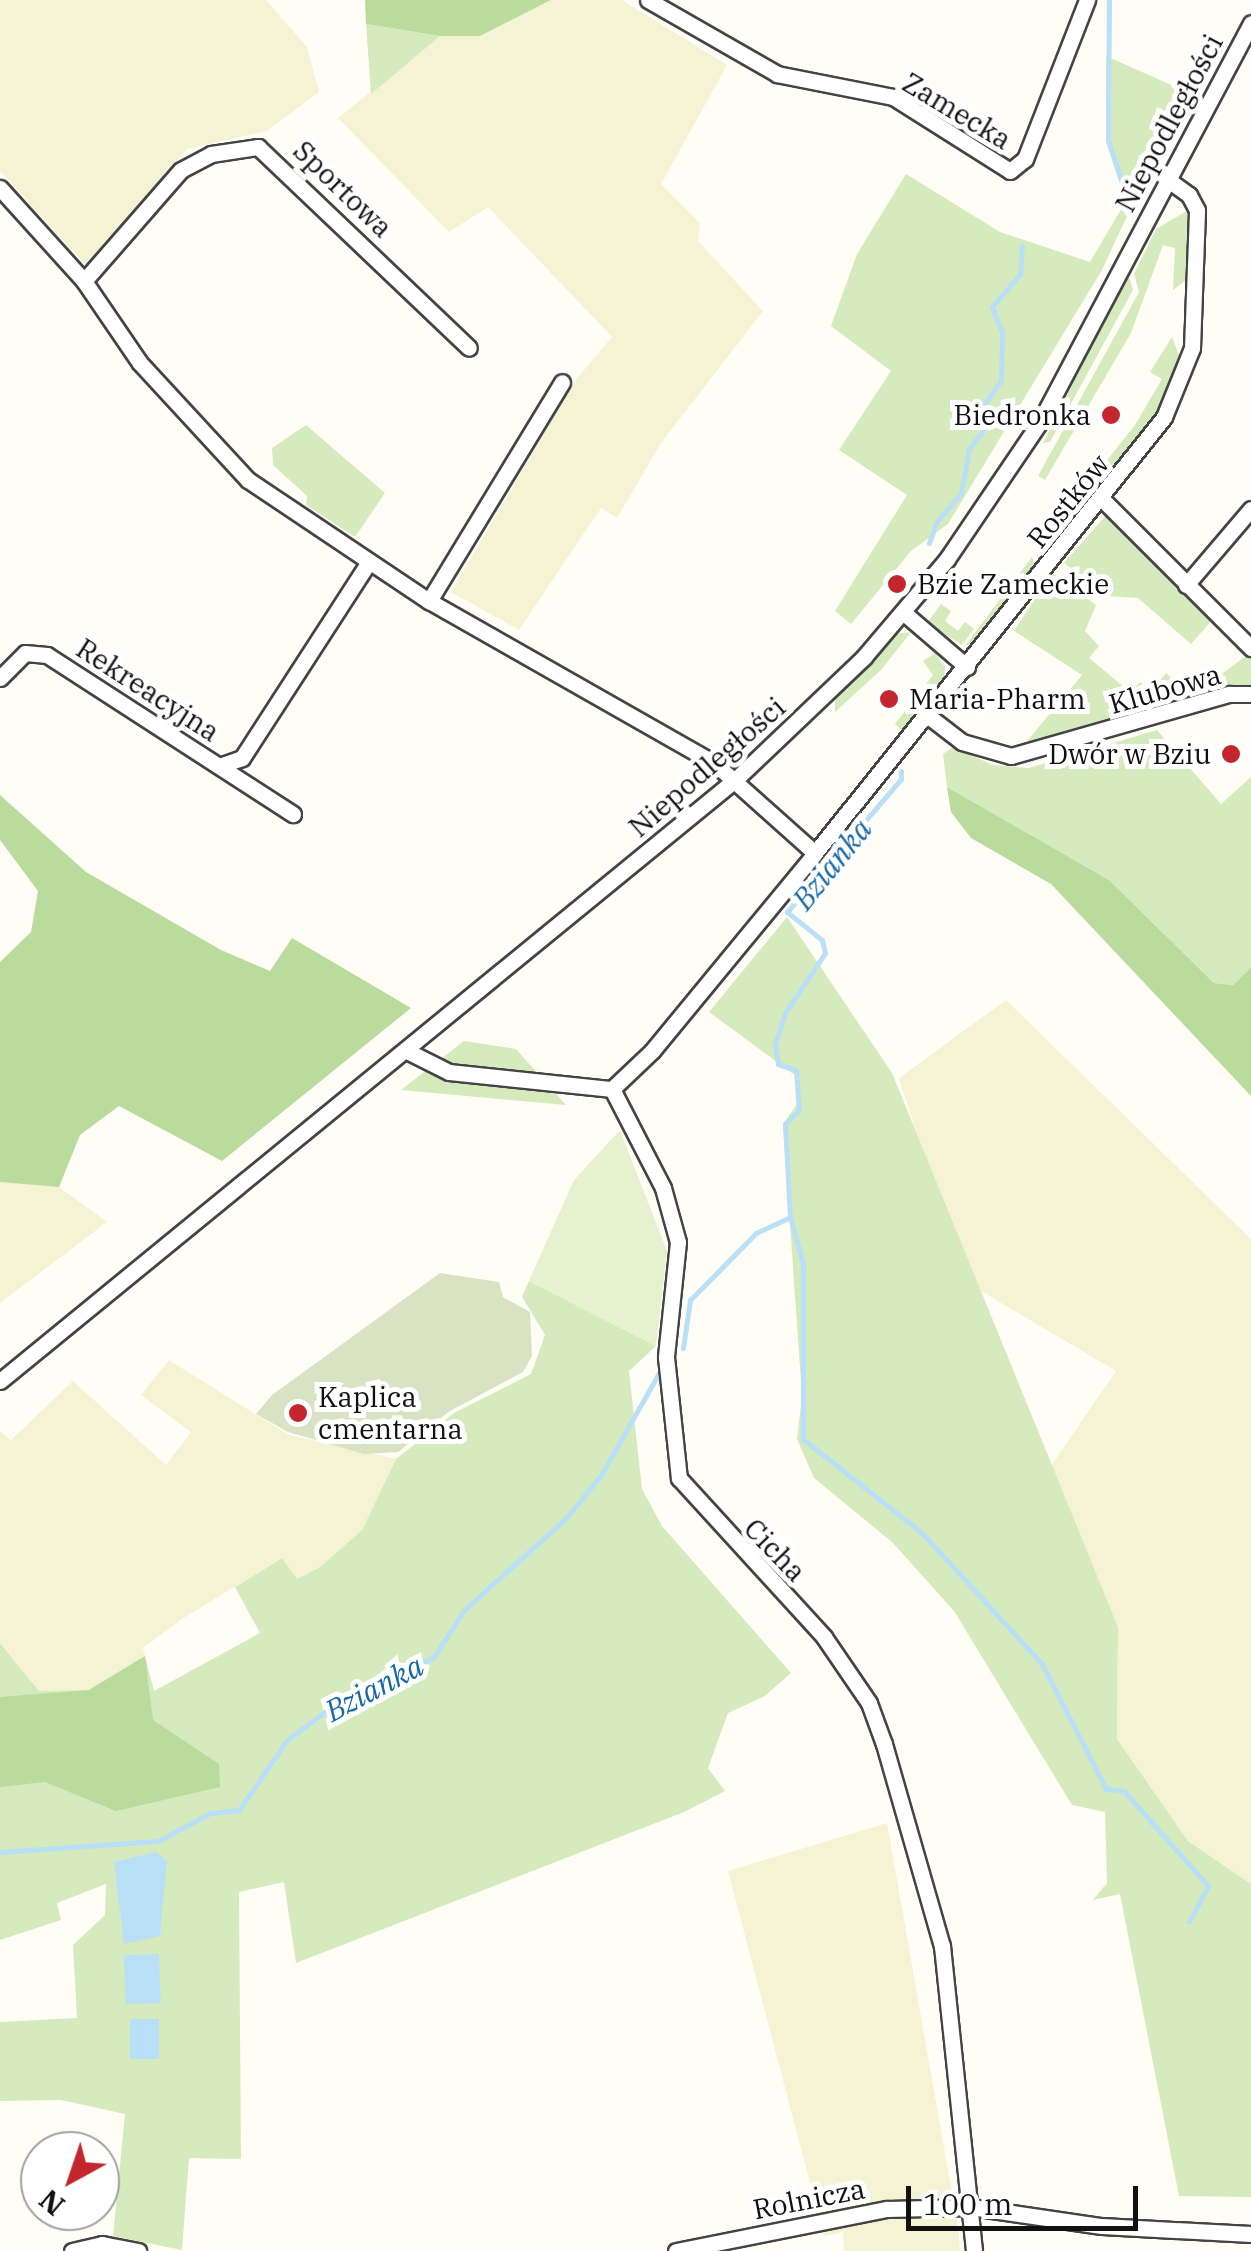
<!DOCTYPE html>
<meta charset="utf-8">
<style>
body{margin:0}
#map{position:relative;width:1251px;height:2251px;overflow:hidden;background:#fffdf5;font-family:"IBM Plex Serif",serif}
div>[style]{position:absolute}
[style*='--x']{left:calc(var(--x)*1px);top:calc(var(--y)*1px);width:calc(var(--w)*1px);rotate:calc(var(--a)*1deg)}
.farmland>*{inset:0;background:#f6f3d4}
.green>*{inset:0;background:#d5ebbd}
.forest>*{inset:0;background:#b9dc9c}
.cemetery>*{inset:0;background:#d9e3c4}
.pitch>*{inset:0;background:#e6f2cf}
.water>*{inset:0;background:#b9e0f7;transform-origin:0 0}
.stream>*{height:5px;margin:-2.5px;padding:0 2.5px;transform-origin:2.5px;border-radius:2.5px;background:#b9e0f7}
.roads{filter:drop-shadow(2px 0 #444) drop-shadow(-2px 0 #444) drop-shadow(0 2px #444) drop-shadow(0 -2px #444)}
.minor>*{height:15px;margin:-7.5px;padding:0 7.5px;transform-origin:7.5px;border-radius:7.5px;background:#fff}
.dots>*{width:28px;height:28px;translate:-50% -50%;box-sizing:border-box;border:5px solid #fff;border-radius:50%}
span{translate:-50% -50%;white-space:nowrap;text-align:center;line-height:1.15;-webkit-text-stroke:10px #fff;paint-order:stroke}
.street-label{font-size:28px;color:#111}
.poi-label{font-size:28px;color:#111}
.right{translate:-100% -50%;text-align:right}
.left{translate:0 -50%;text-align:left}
.water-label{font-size:30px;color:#1768a6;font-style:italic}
.north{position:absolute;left:20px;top:2131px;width:100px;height:100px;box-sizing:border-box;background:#fff;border:2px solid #a0a0a0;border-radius:50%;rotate:220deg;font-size:28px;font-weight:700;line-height:40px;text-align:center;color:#111}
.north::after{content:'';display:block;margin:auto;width:35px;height:45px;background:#c4262e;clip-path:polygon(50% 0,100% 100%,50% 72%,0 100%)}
.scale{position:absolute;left:906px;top:2186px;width:232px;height:45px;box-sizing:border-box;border:5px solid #111;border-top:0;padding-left:12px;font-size:30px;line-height:35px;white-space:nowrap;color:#111;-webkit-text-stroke:8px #fff;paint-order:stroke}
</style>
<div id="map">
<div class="farmland">
<i style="clip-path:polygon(0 0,266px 0,307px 47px,319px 92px,267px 131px,187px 149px,87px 266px,0 171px)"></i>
<i style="clip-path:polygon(551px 0,622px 0,727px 65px,661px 184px,700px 223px,698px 241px,763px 311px,661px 443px,617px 518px,601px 508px,519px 630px,451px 592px,574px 382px,612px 337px,488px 207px,449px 232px,338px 118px,440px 36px,480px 36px)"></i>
<i style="clip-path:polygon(1006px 1000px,1251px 1239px,1251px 1884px,1188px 1841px,1117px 1739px,1118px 1627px,1051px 1466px,1116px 1371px,964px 1281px,899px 1078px)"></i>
<i style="clip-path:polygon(0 1182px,59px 1187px,107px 1222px,0 1303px)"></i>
<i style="clip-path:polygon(169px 1360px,289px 1435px,396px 1459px,362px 1530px,320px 1567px,297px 1579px,281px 1558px,182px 1619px,143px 1648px,145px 1656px,125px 1672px,89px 1690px,39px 1691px,0 1643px,0 1431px,11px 1440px,73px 1381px,166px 1465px,191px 1432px,141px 1395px)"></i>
<i style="clip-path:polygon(887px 1823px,959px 2233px,960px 2251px,844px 2251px,843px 2232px,824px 2236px,728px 1871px)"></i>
</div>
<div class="green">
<i style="clip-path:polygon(366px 24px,440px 36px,371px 94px)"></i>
<i style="clip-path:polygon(1106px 56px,1185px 91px,1102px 270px,948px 524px,911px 551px,851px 624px,835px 611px,907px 495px,839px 450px,891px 371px,831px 326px,857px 254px,906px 174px,1000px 232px,1090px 262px,1126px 201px,1106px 142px)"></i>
<i style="clip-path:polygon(1190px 209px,1186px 280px,1173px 290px,1175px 248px,1163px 245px,1131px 333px,1045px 480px,1038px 476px,1139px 292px,1134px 274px,1156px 229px)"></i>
<i style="clip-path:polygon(1128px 273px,1133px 290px,1050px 442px,1043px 443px)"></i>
<i style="clip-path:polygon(1172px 337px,1182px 363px,1159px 414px,1081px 508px,1069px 508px,1135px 425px,1162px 379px,1150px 372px)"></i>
<i style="clip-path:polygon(306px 425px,385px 493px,355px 537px,306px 505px,307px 496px,273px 465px,272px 448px)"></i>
<i style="clip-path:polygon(1108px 513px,1213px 619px,1191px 644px,1138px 598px,1108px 596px,1064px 563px)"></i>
<i style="clip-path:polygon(1032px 557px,1036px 568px,978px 642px,965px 646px)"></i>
<i style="clip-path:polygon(1052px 573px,1096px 605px,1085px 631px,1099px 646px,1089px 658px,1130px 692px,1140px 682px,1152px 690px,1166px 673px,1185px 691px,1183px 702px,1023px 746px,1082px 675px,1014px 631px)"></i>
<i style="clip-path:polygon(941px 604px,951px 611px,945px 621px,958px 631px,965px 622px,974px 629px,962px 645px,927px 623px)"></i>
<i style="clip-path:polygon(911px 632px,881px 670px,835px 712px,835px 697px,895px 634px)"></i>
<i style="clip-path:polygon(1251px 652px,1251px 686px,1197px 695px,1202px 678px,1211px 682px)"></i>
<i style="clip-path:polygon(935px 653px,945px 667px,944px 685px,904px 733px,895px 724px,933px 675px,923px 661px)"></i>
<i style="clip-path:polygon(1157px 730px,1221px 804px,1251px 777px,1251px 967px,1233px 985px,1214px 983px,1109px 880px,947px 787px,943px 754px,953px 747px,993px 765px,1029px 768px)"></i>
<i style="clip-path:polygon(787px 917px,892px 1073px,1118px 1627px,1117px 1739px,1188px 1841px,1251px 1884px,1251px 2197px,1179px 2196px,1120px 1894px,1093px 1900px,1107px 1883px,1105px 1812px,1072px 1805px,954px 1611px,892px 1542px,814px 1478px,797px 1439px,802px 1396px,783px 1124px,797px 1104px,796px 1076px,709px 1012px)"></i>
<i style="clip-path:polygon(464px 1041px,516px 1049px,566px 1105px,401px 1090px)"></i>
<i style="clip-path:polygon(529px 1281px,656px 1346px,629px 1371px,642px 1489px,662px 1526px,791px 1673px,765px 1696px,728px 1713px,708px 1768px,725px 1791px,684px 1812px,296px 1963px,284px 1882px,239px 1892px,241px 2159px,189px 2158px,182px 2250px,113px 2236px,125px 2114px,61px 2100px,0 2101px,0 2022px,77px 2018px,73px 1945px,105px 1915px,106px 1884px,57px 1903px,61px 1920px,0 1940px,0 1643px,39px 1691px,89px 1690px,145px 1656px,154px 1691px,260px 1633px,235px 1587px,282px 1558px,297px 1579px,320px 1567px,362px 1530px,396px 1459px,454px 1413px,531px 1374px,545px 1335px,522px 1297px)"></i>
</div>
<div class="forest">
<i style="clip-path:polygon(365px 0,551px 0,480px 36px,440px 36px,366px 24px)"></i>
<i style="clip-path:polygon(947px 787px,1109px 880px,1214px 983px,1233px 985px,1251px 967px,1251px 1096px,1051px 884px,971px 838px,951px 812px)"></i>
<i style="clip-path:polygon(0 795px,86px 872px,221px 950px,270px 971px,292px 938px,411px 1008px,222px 1161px,119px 1106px,80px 1135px,59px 1187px,0 1182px,0 962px,31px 932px,38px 891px,0 840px)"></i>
<i style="clip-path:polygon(145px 1656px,153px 1720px,219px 1764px,220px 1787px,116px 1811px,45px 1782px,0 1787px,0 1697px,89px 1690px)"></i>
</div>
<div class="cemetery">
<i style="clip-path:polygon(440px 1273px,499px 1282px,503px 1297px,530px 1312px,532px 1356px,523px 1372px,450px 1411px,398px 1452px,364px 1454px,288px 1432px,256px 1414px,272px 1395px)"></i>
</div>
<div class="pitch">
<i style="clip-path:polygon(620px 1130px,667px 1251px,656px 1346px,529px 1281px,574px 1180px)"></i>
</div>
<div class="water">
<i style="clip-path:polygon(156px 1852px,167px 1861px,160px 1936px,124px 1944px,114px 1862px)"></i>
<i style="left:159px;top:1954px;width:49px;height:35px;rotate:88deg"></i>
<i style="left:130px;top:2019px;width:29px;height:40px"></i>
</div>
<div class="stream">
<i style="--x:1109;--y:0;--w:140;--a:90.4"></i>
<i style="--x:1108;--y:140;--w:48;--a:71.9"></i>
<i style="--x:1123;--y:186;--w:9;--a:108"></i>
<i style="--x:929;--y:543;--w:23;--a:-70"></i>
<i style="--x:937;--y:521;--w:37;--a:-49"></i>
<i style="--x:961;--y:493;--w:45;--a:-79.7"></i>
<i style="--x:969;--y:449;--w:25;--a:-53"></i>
<i style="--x:984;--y:429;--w:23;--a:-92"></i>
<i style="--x:983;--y:406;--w:32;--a:-55"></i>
<i style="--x:1001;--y:380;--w:48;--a:-88.8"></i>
<i style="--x:1002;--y:332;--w:27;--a:-112"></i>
<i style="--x:992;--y:307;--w:43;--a:-49.7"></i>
<i style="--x:1020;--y:274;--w:29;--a:-86"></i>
<i style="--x:790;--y:1217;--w:49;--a:74.5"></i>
<i style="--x:803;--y:1264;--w:175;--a:90"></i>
<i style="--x:803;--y:1439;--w:152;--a:38.3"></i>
<i style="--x:922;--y:1533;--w:178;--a:47.5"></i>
<i style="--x:1042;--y:1664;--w:140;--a:62.9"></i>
<i style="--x:1106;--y:1789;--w:18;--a:6"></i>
<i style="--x:1124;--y:1791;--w:127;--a:48.5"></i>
<i style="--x:1208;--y:1886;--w:40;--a:118"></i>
<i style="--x:683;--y:1348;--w:49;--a:-81.7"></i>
<i style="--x:690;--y:1300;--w:94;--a:-45.4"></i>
<i style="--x:756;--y:1233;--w:38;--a:-25"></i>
<i style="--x:790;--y:1217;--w:93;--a:-93.1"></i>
<i style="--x:785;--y:1124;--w:20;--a:-45"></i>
<i style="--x:799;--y:1110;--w:40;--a:-94.3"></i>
<i style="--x:796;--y:1070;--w:19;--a:-162"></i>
<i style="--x:778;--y:1064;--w:20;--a:-99"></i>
<i style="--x:775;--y:1044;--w:33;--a:-72"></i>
<i style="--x:785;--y:1013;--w:72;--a:-56.3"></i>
<i style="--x:825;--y:953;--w:13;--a:-103"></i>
<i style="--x:822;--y:940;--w:45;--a:-141.3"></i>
<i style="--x:787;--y:912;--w:175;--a:-49.4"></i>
<i style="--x:901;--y:779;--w:8;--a:-90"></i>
<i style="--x:0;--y:1852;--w:158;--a:-4"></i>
<i style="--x:158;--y:1841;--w:59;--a:-28.3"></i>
<i style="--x:210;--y:1813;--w:29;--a:-6"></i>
<i style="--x:239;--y:1810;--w:85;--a:-55.6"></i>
<i style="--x:287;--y:1740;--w:44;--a:-36.6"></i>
<i style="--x:322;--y:1714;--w:126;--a:-27"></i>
<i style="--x:434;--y:1657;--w:56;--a:-57.4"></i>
<i style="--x:464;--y:1610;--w:137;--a:-42"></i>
<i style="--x:566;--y:1518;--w:55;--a:-50.9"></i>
<i style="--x:601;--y:1475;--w:117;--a:-60.4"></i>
</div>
<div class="roads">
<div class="minor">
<i style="--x:648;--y:0;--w:149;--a:29.8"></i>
<i style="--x:777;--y:74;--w:118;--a:11.2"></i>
<i style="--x:893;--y:97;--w:138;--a:32.3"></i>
<i style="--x:1010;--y:171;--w:19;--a:-39"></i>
<i style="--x:1025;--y:159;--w:171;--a:-68.7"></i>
<i style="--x:0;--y:188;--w:125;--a:47.9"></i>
<i style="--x:84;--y:281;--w:99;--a:55.7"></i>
<i style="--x:140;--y:363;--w:159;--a:47.3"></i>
<i style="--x:248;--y:480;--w:218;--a:33.8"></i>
<i style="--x:429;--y:601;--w:328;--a:29.6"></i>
<i style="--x:714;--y:763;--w:135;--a:41.7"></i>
<i style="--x:84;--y:281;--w:147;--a:-48.9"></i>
<i style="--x:181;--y:170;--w:34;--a:-28"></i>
<i style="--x:211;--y:154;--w:48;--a:-8.5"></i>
<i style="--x:258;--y:147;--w:291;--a:43.6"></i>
<i style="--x:1102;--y:499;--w:211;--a:45"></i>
<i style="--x:1186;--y:585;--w:100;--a:-49.5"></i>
<i style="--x:429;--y:601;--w:256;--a:-58.7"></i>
<i style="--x:904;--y:613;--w:83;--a:40.6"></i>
<i style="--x:0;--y:678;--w:35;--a:-45"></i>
<i style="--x:25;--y:653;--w:22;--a:5"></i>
<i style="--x:47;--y:655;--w:293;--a:32.9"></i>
<i style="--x:927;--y:715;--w:44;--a:37.6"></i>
<i style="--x:962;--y:742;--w:51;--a:15.9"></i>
<i style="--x:1011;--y:756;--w:227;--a:-15.9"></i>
<i style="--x:1229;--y:694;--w:22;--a:0"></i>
<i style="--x:219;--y:766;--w:24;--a:-19"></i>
<i style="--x:242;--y:758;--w:234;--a:-57.1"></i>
<i style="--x:405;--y:1050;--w:49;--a:26.6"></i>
<i style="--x:449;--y:1072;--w:164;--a:6"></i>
<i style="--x:612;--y:1089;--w:111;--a:62.7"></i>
<i style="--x:663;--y:1188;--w:56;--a:74.5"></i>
<i style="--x:678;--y:1242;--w:116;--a:96"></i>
<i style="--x:666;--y:1357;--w:122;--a:83.9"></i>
<i style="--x:679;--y:1478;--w:215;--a:47.6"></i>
<i style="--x:824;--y:1637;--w:80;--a:55.7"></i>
<i style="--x:869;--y:1703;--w:44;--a:69.9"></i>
<i style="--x:884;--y:1744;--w:210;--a:74"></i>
<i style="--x:942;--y:1946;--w:307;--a:84"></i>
<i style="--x:612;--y:1089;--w:55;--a:-43.5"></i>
<i style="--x:652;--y:1051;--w:256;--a:-50.5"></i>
<i style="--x:815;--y:853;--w:558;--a:-51.32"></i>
<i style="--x:1164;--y:417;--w:74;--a:-67.9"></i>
<i style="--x:1192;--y:348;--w:138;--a:-87.9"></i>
<i style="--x:1197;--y:210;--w:17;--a:-118"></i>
<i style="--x:1189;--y:195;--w:27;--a:-144"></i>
<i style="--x:0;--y:1381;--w:951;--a:-39.28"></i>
<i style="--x:736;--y:779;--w:177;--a:-43.6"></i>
<i style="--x:864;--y:657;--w:128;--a:-49.7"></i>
<i style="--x:947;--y:559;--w:168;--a:-55.9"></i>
<i style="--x:1041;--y:420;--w:449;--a:-62.1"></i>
<i style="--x:72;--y:2251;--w:31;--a:-13"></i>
<i style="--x:102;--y:2244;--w:37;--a:11"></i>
<i style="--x:676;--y:2251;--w:215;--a:-11.3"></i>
<i style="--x:887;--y:2209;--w:84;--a:-1.4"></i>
<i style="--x:971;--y:2207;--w:132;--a:8.3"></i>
<i style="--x:1102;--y:2226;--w:149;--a:3.1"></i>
</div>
</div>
<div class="dots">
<i style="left:1111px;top:415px;background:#c4262e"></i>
<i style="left:897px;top:584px;background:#c4262e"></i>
<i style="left:889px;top:699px;background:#c4262e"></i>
<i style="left:1231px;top:754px;background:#c4262e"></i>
<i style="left:298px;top:1413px;background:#c4262e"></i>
</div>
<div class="street-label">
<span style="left:957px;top:111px;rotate:31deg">Zamecka</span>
<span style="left:1169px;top:123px;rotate:-62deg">Niepodległości</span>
<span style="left:343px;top:189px;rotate:44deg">Sportowa</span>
<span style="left:1068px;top:501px;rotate:-51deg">Rostków</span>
<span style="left:1165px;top:689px;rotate:-16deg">Klubowa</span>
<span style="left:148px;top:690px;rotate:33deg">Rekreacyjna</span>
<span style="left:707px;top:767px;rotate:-41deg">Niepodległości</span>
<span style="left:775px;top:1550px;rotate:46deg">Cicha</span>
<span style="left:809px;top:2199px;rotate:-11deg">Rolnicza</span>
</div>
<div class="poi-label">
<span class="right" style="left:1091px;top:415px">Biedronka</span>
<span class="left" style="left:917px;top:584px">Bzie Zameckie</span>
<span class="left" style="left:909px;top:699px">Maria-Pharm</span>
<span class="right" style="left:1211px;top:754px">Dwór w Bziu</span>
<span class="left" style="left:318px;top:1413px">Kaplica<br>cmentarna</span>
</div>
<div class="water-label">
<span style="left:832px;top:864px;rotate:-51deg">Bzianka</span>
<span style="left:374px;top:1688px;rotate:-28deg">Bzianka</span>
</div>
<div class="north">N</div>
<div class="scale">100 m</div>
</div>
